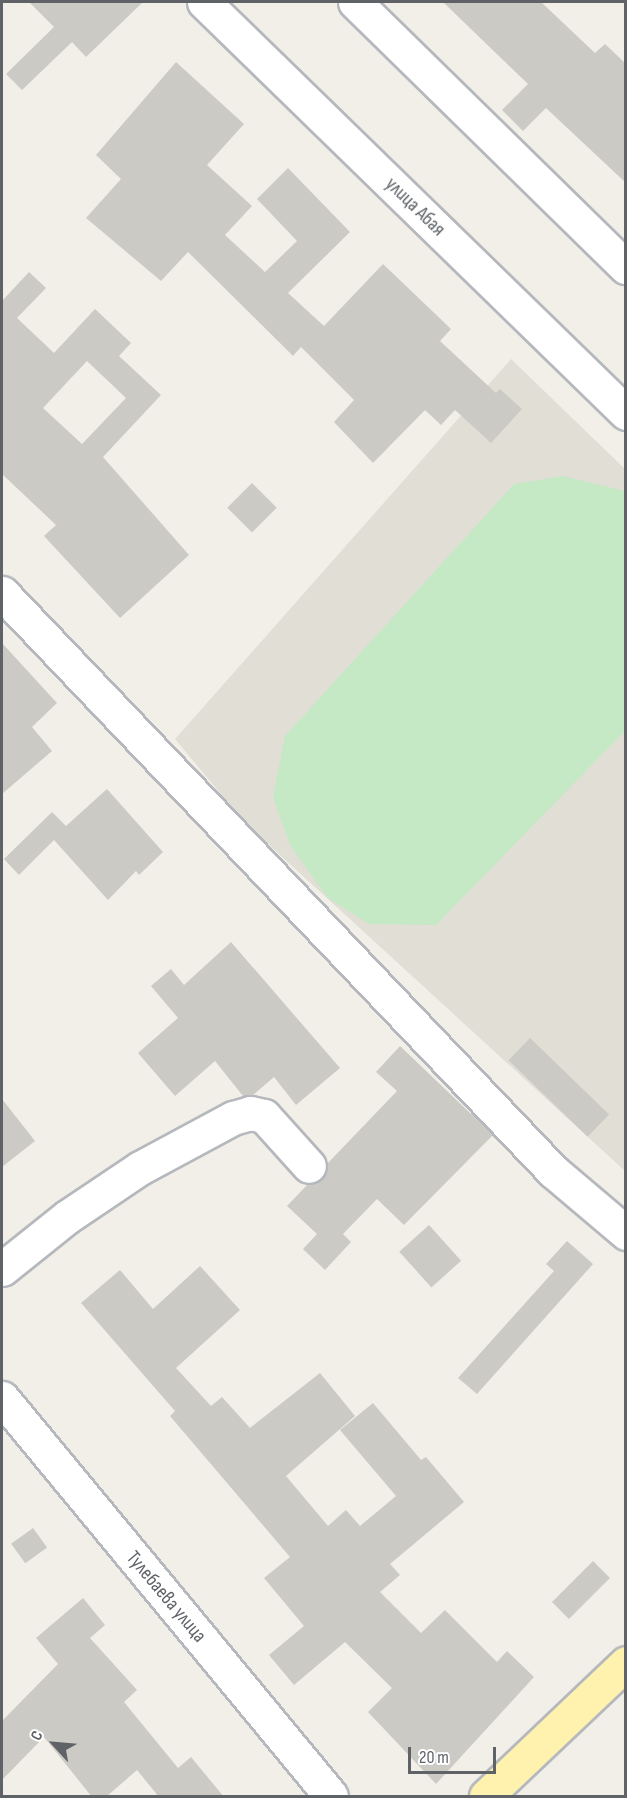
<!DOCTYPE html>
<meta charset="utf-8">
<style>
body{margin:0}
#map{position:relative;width:627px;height:1798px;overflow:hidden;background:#f1efe8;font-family:"Sofia Sans Condensed",sans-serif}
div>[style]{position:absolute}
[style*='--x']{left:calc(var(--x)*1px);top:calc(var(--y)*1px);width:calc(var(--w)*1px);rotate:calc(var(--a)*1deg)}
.education>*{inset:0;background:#e1ded6}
.green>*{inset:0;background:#c5e8c5}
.building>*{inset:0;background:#cccac5;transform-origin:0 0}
.roads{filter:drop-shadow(2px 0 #b5b8bc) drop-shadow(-2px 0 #b5b8bc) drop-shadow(0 2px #b5b8bc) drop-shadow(0 -2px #b5b8bc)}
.minor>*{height:33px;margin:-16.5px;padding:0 16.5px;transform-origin:16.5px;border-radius:16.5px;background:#fff}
.major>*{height:33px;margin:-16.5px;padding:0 16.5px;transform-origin:16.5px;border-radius:16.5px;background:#fff2af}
span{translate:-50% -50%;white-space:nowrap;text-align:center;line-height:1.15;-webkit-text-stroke:6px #fff;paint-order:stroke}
.street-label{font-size:20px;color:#5f6368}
.frame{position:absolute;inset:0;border:3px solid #5f6368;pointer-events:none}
.north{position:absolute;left:24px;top:1714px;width:60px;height:60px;-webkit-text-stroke:4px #fff;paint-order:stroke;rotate:296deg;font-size:16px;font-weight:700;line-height:24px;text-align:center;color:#5f6368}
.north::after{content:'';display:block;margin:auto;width:21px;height:27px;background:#5f6368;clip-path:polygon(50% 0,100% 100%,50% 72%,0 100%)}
.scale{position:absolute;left:408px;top:1747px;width:88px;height:27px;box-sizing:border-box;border:3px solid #5f6368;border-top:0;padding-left:8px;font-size:18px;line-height:21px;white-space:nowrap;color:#5f6368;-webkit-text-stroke:4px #fff;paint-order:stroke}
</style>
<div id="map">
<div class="education">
<i style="clip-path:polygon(511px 359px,625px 469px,625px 1171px,245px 823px,175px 739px)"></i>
</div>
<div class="green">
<i style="clip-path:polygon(563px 476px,625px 491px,625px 731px,436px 925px,369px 924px,328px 898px,290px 845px,273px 797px,285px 736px,514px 484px)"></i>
</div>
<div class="building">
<i style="clip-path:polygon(29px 2px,143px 2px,86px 57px,72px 42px,22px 90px,6px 74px,54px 27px)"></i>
<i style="clip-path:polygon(443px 2px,541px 2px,595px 53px,605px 44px,626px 64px,626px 183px,546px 108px,523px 131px,502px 110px,528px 84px)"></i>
<i style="clip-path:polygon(176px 62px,244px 124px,207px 165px,252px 206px,225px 235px,265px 272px,297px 241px,257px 199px,288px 168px,350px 232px,288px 293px,324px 326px,383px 264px,451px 329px,440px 341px,496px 393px,500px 389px,522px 409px,491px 443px,455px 410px,441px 425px,425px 410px,373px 463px,334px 422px,354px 400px,301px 347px,293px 356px,188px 252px,161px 281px,86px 218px,121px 179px,96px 155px)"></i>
<i style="clip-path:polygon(evenodd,29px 272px,46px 288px,17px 318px,54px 353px,95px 309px,131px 343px,119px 356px,161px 395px,103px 457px,189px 555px,120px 618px,44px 536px,56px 525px,2px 474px,2px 301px,29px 272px,87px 361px,126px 398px,82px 444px,43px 408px,87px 361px)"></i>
<i style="left:252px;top:483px;width:35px;height:35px;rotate:45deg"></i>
<i style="clip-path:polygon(2px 643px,57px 703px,32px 727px,52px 751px,2px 794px)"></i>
<i style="clip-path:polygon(107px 789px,163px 852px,139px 875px,136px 871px,108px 900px,54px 840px,19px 875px,4px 859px,52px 812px,66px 826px)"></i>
<i style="clip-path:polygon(231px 942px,340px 1068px,296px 1105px,274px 1077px,253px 1095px,243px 1096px,215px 1061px,175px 1096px,138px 1053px,178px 1018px,151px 986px,171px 969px,184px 985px)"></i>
<i style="left:530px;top:1038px;width:110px;height:31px;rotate:44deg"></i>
<i style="clip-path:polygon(400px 1046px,493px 1135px,404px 1225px,377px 1199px,343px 1234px,351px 1242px,325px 1270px,303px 1249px,317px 1234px,287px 1206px,308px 1184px,322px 1179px,327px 1164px,397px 1091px,376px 1072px)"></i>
<i style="clip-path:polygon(2px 1099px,35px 1141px,2px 1167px)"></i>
<i style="left:429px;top:1225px;width:48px;height:40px;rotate:48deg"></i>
<i style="clip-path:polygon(567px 1241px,593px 1264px,477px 1394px,458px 1378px,554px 1271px,546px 1264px)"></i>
<i style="clip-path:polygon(200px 1266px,240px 1310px,176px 1368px,211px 1406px,222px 1397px,250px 1428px,320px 1373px,355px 1416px,286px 1476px,328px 1526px,346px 1510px,360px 1526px,396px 1496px,340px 1430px,373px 1403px,421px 1460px,426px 1457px,464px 1502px,390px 1564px,400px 1575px,380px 1592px,421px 1633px,445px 1610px,497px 1662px,507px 1651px,534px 1677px,436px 1784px,368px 1712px,392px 1688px,345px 1642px,294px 1685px,269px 1655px,304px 1626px,264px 1578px,290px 1557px,170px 1416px,175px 1411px,81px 1303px,120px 1270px,153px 1309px)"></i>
<i style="left:33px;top:1528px;width:24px;height:27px;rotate:54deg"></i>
<i style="left:593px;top:1561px;width:24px;height:58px;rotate:45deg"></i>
<i style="clip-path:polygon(83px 1598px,105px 1625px,90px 1638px,137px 1690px,124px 1702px,178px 1768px,191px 1757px,224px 1797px,159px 1797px,137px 1770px,106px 1797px,92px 1797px,44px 1737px,2px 1780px,2px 1721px,58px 1664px,36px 1638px)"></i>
</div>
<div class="roads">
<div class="minor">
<i style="--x:204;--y:2;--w:589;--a:44.24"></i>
<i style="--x:355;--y:2;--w:379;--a:44.4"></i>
<i style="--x:2;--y:593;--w:799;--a:46.37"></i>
<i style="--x:553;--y:1171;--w:96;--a:40.3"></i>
<i style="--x:2;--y:1269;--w:83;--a:-38.7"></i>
<i style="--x:67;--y:1217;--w:88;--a:-33.9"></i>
<i style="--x:140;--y:1168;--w:106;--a:-28.3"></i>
<i style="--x:233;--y:1118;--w:18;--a:-16"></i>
<i style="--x:250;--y:1113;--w:14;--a:12"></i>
<i style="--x:264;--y:1116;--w:67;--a:48"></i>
<i style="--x:2;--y:1398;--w:516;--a:50.42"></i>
</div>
<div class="major">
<i style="--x:486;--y:1796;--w:193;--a:-43.5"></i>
</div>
</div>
<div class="street-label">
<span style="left:415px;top:207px;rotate:44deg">улица Абая</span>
<span style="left:166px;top:1597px;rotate:50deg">Тулебаева улица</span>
</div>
<div class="frame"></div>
<div class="north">С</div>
<div class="scale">20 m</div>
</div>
